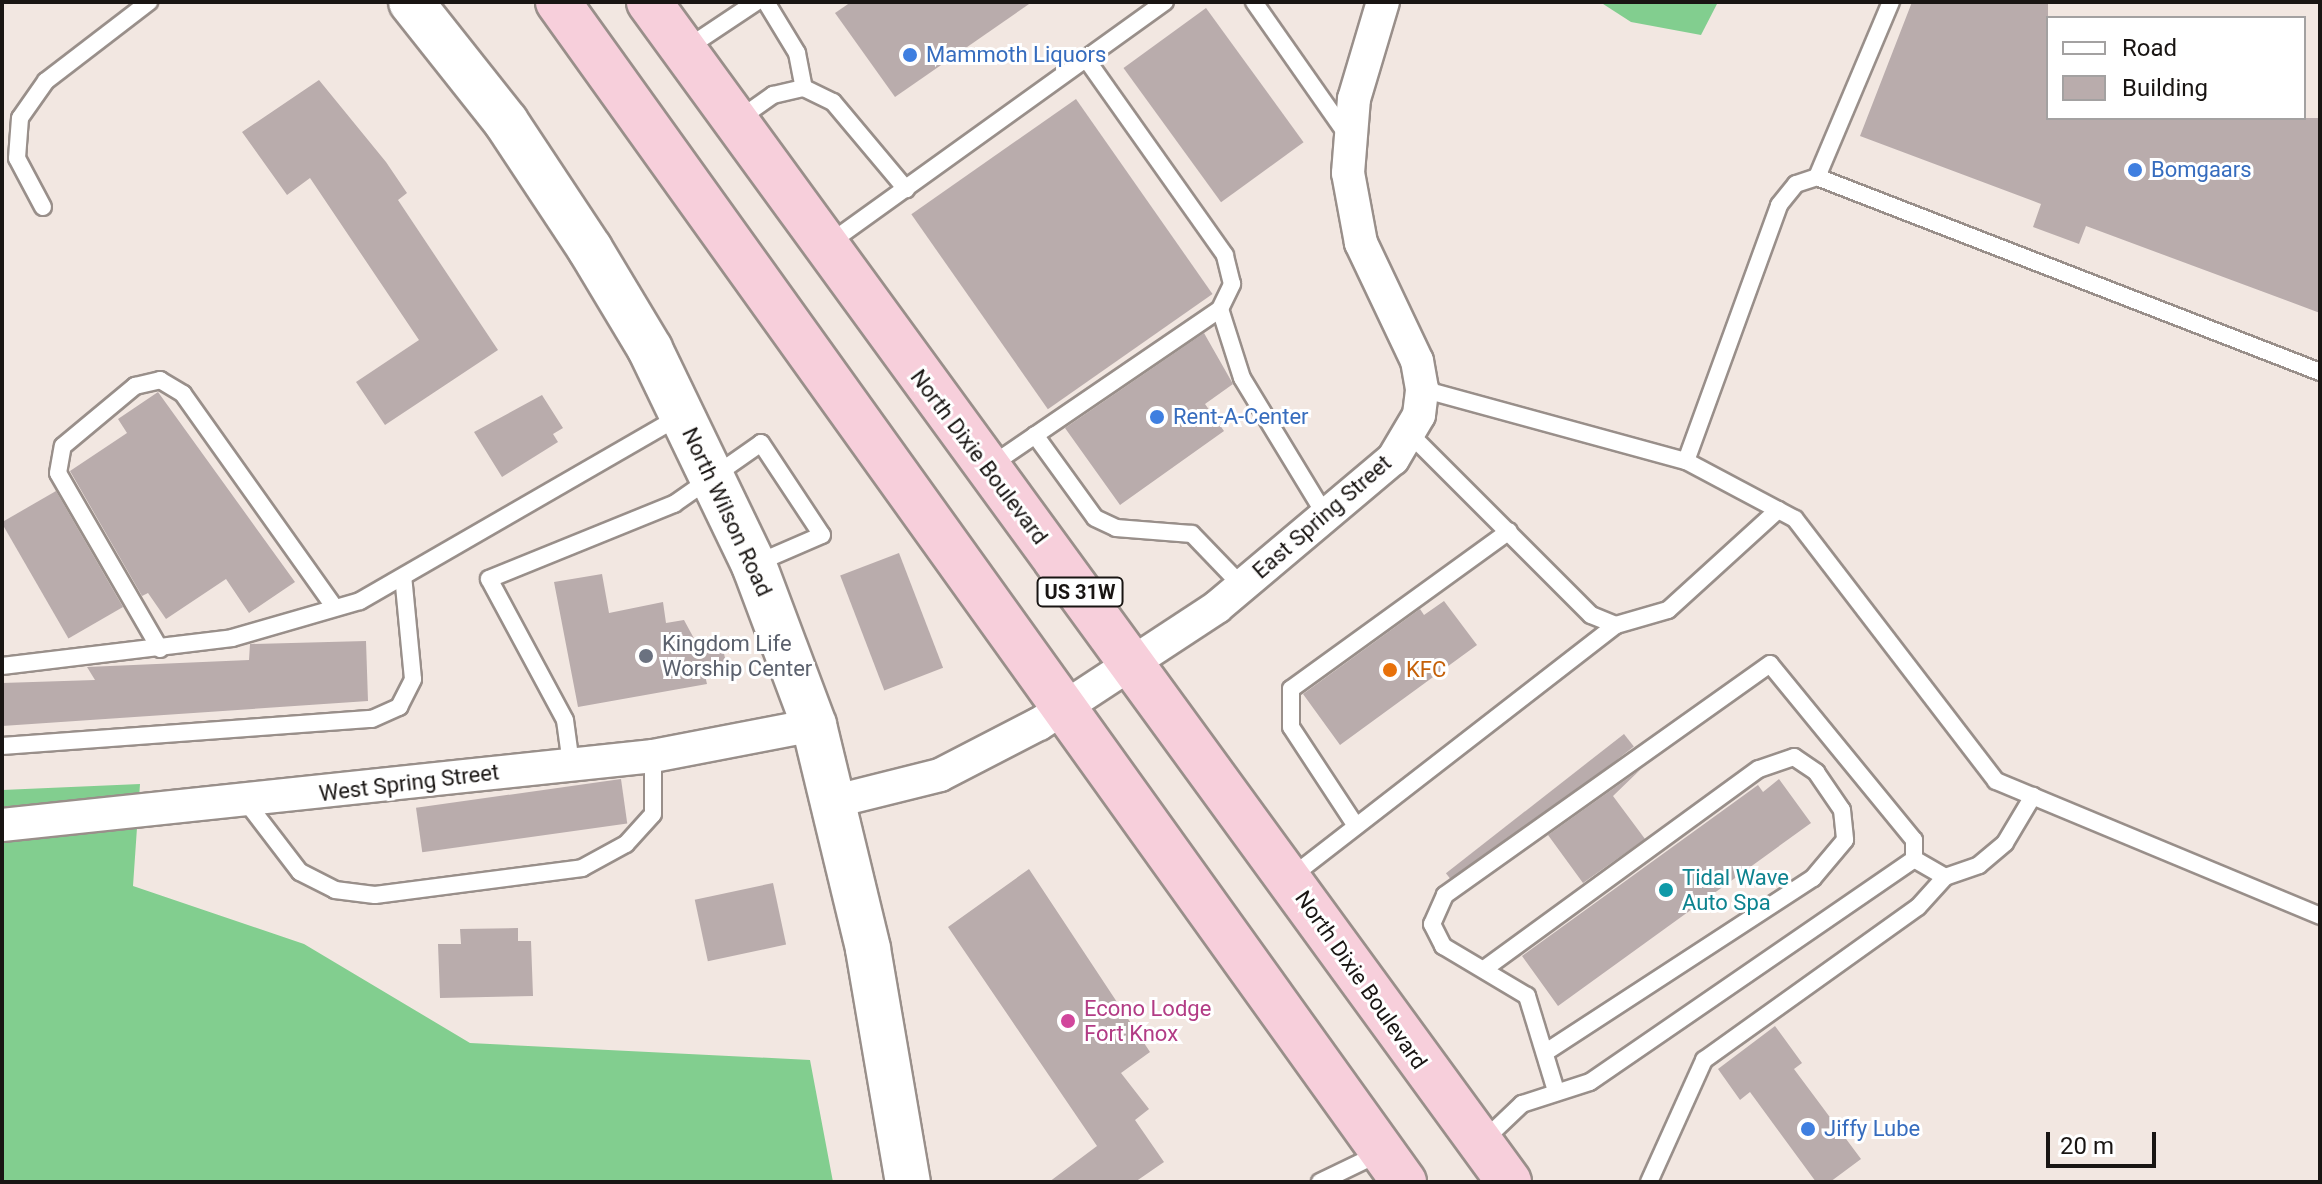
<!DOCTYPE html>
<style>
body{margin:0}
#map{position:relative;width:2322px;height:1184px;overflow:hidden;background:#f2e7e1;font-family:Roboto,sans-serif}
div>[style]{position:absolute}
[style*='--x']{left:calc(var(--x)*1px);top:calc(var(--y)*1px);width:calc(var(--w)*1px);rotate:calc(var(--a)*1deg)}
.forest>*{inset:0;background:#82ce8f}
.building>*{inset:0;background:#b9acac;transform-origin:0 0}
.roads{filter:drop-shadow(2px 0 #998f8a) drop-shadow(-2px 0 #998f8a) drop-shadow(0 2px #998f8a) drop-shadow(0 -2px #998f8a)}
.service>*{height:16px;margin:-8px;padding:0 8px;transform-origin:8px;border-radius:8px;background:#fff}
.minor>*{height:32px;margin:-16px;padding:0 16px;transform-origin:16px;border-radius:16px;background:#fff}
.secondary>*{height:44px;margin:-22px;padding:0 22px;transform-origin:22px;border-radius:22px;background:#fff}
.trunk>*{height:44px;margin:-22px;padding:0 22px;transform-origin:22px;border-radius:22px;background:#f7cfdb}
.dots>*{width:22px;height:22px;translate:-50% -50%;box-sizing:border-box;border:4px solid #fff;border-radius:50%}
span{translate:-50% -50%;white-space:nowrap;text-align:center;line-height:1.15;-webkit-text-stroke:6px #fff;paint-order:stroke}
.shield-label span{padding:2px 6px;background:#fff;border:2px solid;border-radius:6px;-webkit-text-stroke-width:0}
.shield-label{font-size:20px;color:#191513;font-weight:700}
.shop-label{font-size:22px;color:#366cbe}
.left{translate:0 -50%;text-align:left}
.street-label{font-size:22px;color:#191513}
.worship-label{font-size:22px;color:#5b616d}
.food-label{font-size:22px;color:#c56008}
.culture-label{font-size:22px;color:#0d838f}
.hotel-label{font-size:22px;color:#b23c85}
.frame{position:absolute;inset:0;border:4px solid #191513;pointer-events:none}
.legend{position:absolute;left:2046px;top:16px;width:260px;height:104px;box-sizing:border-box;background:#fff;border:2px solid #a3a1a1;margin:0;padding:10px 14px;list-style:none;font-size:24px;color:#191513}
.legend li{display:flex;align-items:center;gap:16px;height:40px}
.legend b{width:40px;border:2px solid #a3a1a1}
.scale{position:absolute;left:2046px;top:1132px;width:110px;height:36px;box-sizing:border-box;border:4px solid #191513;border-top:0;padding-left:10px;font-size:24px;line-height:28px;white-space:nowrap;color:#191513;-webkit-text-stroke:6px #fff;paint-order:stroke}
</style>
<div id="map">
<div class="forest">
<i style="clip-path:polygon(1600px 2px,1718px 2px,1701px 35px,1631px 22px)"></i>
<i style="clip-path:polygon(140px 784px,133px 886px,304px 944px,470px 1043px,810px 1060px,833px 1182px,2px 1182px,2px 790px)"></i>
</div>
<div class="building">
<i style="clip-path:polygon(851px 2px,1032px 2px,895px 97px,835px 13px)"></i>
<i style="clip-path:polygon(1912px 2px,2048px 2px,2048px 118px,2320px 118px,2320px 313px,2086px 226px,2079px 244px,2033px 227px,2041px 204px,1860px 136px)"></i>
<i style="left:1206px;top:8px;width:166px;height:102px;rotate:54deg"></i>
<i style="clip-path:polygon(319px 80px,386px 162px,407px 193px,398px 200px,498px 350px,385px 425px,356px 382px,419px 340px,310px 178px,287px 195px,242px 132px)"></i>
<i style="left:1076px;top:99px;width:238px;height:201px;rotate:55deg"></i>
<i style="clip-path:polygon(1204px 333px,1233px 384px,1205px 404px,1224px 431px,1120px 505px,1065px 428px)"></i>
<i style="clip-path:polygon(158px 392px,295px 582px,249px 613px,226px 579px,166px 619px,148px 593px,142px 596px,70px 471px,127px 433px,118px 419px)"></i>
<i style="clip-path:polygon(542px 395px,563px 428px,553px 434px,558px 442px,502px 477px,474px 432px)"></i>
<i style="left:56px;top:491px;width:134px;height:63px;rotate:60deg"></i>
<i style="left:899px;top:553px;width:123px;height:63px;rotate:69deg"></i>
<i style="clip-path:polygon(602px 574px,609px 613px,663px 602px,666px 623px,684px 620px,697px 644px,721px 640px,727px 667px,704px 671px,707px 684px,578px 707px,554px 582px)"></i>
<i style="clip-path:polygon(1444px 601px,1477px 645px,1340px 745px,1303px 694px,1420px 609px,1424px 615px)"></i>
<i style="clip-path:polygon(366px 641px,368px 701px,2px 726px,2px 683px,95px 680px,87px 667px,249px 660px,250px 644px)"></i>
<i style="left:1624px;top:734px;width:16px;height:226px;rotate:52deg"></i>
<i style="clip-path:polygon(1641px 769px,1613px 796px,1645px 839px,1583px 883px,1548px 835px)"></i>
<i style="left:621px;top:779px;width:45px;height:207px;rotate:82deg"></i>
<i style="clip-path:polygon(1779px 779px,1811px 823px,1558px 1006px,1522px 956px,1758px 785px,1763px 792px)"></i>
<i style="clip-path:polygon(1029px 869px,1150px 1052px,1121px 1073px,1149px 1109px,1135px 1120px,1164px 1162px,1135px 1182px,1049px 1182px,1097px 1146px,948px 927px)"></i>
<i style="left:773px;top:883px;width:63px;height:80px;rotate:78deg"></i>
<i style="clip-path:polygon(518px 928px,518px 941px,531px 941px,533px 996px,440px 998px,438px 944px,461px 944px,460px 929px)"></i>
<i style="clip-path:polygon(1775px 1026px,1802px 1063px,1794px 1069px,1861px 1159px,1830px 1182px,1816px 1182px,1750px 1092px,1740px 1100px,1718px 1069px)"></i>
</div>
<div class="roads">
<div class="service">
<i style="--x:766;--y:2;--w:60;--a:58.7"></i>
<i style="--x:797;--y:53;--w:36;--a:79"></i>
<i style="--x:1254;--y:2;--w:164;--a:55"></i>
<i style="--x:684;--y:50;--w:87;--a:-33.7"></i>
<i style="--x:739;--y:119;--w:42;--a:-35.2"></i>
<i style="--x:773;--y:95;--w:32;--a:-13"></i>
<i style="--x:804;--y:88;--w:32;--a:26"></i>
<i style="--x:833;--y:102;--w:114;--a:50"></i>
<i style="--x:1817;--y:177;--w:539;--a:21.19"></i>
<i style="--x:43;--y:207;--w:55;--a:-118"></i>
<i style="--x:17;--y:158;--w:40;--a:-85.7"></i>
<i style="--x:20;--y:118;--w:45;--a:-54.9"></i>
<i style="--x:46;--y:81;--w:130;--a:-37.5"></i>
<i style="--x:828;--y:244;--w:415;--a:-35.7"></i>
<i style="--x:1220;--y:309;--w:72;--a:72.3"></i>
<i style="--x:1242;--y:378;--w:162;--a:58.7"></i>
<i style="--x:1422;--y:389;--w:274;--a:15.3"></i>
<i style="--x:1686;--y:461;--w:123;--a:28"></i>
<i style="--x:1795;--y:519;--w:330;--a:52.5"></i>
<i style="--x:1996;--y:781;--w:351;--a:22.6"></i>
<i style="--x:1409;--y:433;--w:257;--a:45"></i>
<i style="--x:1591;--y:615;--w:27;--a:22"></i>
<i style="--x:1616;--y:625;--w:54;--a:-16.1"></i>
<i style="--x:1668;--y:610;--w:149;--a:-42.3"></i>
<i style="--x:1035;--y:435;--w:102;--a:54.1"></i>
<i style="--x:1095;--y:518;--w:23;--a:25"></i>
<i style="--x:1116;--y:528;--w:76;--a:4.5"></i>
<i style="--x:1192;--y:534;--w:72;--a:46.1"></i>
<i style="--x:1686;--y:461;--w:272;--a:-70"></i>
<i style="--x:1779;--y:205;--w:27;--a:-51"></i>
<i style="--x:1796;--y:184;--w:22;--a:-18"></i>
<i style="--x:1817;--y:177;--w:190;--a:-67.1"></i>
<i style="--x:990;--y:466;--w:278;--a:-34.3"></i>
<i style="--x:1220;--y:309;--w:28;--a:-64"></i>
<i style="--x:1232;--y:284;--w:30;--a:-104"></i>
<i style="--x:1225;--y:255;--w:240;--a:-125.3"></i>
<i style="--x:160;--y:649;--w:203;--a:-120.1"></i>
<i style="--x:58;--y:473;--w:27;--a:-80"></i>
<i style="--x:63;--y:446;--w:94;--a:-39.8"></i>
<i style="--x:135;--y:386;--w:26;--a:-13"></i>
<i style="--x:160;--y:380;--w:27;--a:31"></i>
<i style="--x:183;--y:394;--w:262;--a:54.6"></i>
<i style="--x:2;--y:666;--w:232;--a:-6.9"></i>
<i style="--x:232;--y:638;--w:133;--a:-16.1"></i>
<i style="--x:360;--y:601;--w:370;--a:-30"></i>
<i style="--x:2;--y:746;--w:371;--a:-4.2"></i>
<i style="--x:372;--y:719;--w:30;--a:-24"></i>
<i style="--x:399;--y:707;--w:31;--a:-63"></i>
<i style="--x:413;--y:679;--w:103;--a:-95.5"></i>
<i style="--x:571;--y:764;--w:44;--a:-97.8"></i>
<i style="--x:565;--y:720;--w:160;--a:-118.3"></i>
<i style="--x:489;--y:579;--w:200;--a:-22.1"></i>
<i style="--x:674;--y:504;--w:106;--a:-35"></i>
<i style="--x:761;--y:443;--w:110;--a:56.5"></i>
<i style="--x:822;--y:535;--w:73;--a:156.6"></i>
<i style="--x:247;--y:803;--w:87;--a:52.5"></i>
<i style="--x:300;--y:872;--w:39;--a:27"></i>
<i style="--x:335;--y:890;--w:40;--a:7.1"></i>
<i style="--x:375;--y:895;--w:209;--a:-7.4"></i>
<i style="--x:582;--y:868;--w:50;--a:-28.6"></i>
<i style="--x:626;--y:844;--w:40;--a:-48"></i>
<i style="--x:653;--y:814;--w:58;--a:-90"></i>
<i style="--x:1356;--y:826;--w:118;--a:-123.3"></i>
<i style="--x:1291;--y:727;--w:38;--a:-90"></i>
<i style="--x:1291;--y:689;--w:269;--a:-35.9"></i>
<i style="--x:1914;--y:859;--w:36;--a:30"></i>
<i style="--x:1945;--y:877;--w:36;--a:-19"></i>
<i style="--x:1979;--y:865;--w:34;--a:-40"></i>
<i style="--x:2005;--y:843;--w:55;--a:-59.2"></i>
<i style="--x:1291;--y:877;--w:411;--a:-37.8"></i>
<i style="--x:1487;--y:967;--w:336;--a:-36.1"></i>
<i style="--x:1759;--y:769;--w:37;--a:-19"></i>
<i style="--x:1794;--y:757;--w:27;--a:34"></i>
<i style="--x:1816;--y:772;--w:46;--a:55.6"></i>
<i style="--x:1842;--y:810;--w:30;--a:84"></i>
<i style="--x:1845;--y:840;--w:50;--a:130.1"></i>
<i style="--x:1813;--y:878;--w:316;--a:146.9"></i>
<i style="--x:1481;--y:1143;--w:57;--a:-43.6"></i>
<i style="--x:1522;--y:1104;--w:71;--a:-17.9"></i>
<i style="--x:1590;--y:1082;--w:393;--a:-34.5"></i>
<i style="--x:1914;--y:859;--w:19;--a:-90"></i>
<i style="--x:1914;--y:840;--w:227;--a:-129.3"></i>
<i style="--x:1770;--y:664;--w:399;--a:144.6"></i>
<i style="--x:1445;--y:895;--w:32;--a:114"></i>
<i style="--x:1432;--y:924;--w:25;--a:63"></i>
<i style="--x:1443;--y:946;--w:98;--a:30.8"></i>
<i style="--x:1527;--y:996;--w:99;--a:73"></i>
<i style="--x:1320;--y:1182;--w:67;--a:-25.8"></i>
<i style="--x:1649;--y:1182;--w:134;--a:-65.7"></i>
<i style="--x:1704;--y:1060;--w:263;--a:-35.6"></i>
<i style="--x:1918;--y:907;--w:40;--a:-48"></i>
</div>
<div class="minor">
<i style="--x:832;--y:802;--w:111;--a:-14"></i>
<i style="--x:940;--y:775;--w:111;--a:-27.3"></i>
<i style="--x:1039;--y:724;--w:213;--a:-33.3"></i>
<i style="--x:1217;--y:607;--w:230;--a:-40.1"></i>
<i style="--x:1393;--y:459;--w:51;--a:-59.4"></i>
<i style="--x:1419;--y:415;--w:26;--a:-83"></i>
<i style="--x:1422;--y:389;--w:28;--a:-100"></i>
<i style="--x:1417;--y:361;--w:131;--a:-115.4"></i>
<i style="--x:1361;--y:243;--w:71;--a:-100.5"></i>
<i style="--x:1348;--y:173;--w:74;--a:-85.4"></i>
<i style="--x:1354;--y:99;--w:101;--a:-73.4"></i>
<i style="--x:2;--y:825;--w:655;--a:-6.05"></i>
<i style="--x:653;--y:756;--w:164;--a:-10.9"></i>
</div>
<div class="secondary">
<i style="--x:411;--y:2;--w:153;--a:51.6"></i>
<i style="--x:506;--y:122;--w:152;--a:56.5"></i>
<i style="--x:590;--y:249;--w:117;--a:59"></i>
<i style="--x:650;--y:349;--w:240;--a:64.3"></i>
<i style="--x:754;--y:565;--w:171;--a:69.4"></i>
<i style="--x:814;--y:725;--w:230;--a:76.4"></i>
<i style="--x:868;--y:949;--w:236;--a:80.3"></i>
</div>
<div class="trunk">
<i style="--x:558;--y:2;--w:1452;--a:54.36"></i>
<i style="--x:649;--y:2;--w:1460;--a:53.91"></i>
</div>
</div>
<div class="dots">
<i style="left:910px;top:55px;background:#3f7fe0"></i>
<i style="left:2135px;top:170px;background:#3f7fe0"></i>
<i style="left:1157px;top:417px;background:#3f7fe0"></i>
<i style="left:646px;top:656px;background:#6b7280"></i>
<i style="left:1390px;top:670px;background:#e8710a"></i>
<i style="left:1666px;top:890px;background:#0f9aa8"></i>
<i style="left:1068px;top:1021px;background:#d1479c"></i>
<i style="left:1808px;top:1129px;background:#3f7fe0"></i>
</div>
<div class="shield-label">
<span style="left:1080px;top:592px">US 31W</span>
</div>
<div class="shop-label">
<span class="left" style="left:926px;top:55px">Mammoth Liquors</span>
<span class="left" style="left:2151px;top:170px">Bomgaars</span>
<span class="left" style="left:1173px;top:417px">Rent-A-Center</span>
<span class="left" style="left:1824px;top:1129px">Jiffy Lube</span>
</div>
<div class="street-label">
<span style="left:979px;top:457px;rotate:53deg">North Dixie Boulevard</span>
<span style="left:727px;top:512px;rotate:65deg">North Wilson Road</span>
<span style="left:1322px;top:517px;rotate:-41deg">East Spring Street</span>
<span style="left:409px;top:783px;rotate:-7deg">West Spring Street</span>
<span style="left:1361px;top:980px;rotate:55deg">North Dixie Boulevard</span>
</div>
<div class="worship-label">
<span class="left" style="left:662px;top:656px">Kingdom Life<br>Worship Center</span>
</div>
<div class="food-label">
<span class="left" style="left:1406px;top:670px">KFC</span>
</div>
<div class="culture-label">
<span class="left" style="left:1682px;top:890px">Tidal Wave<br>Auto Spa</span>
</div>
<div class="hotel-label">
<span class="left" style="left:1084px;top:1021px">Econo Lodge<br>Fort Knox</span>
</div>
<div class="frame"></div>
<ul class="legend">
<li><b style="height:10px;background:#fff"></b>Road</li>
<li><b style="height:22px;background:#b9acac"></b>Building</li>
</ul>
<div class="scale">20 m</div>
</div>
